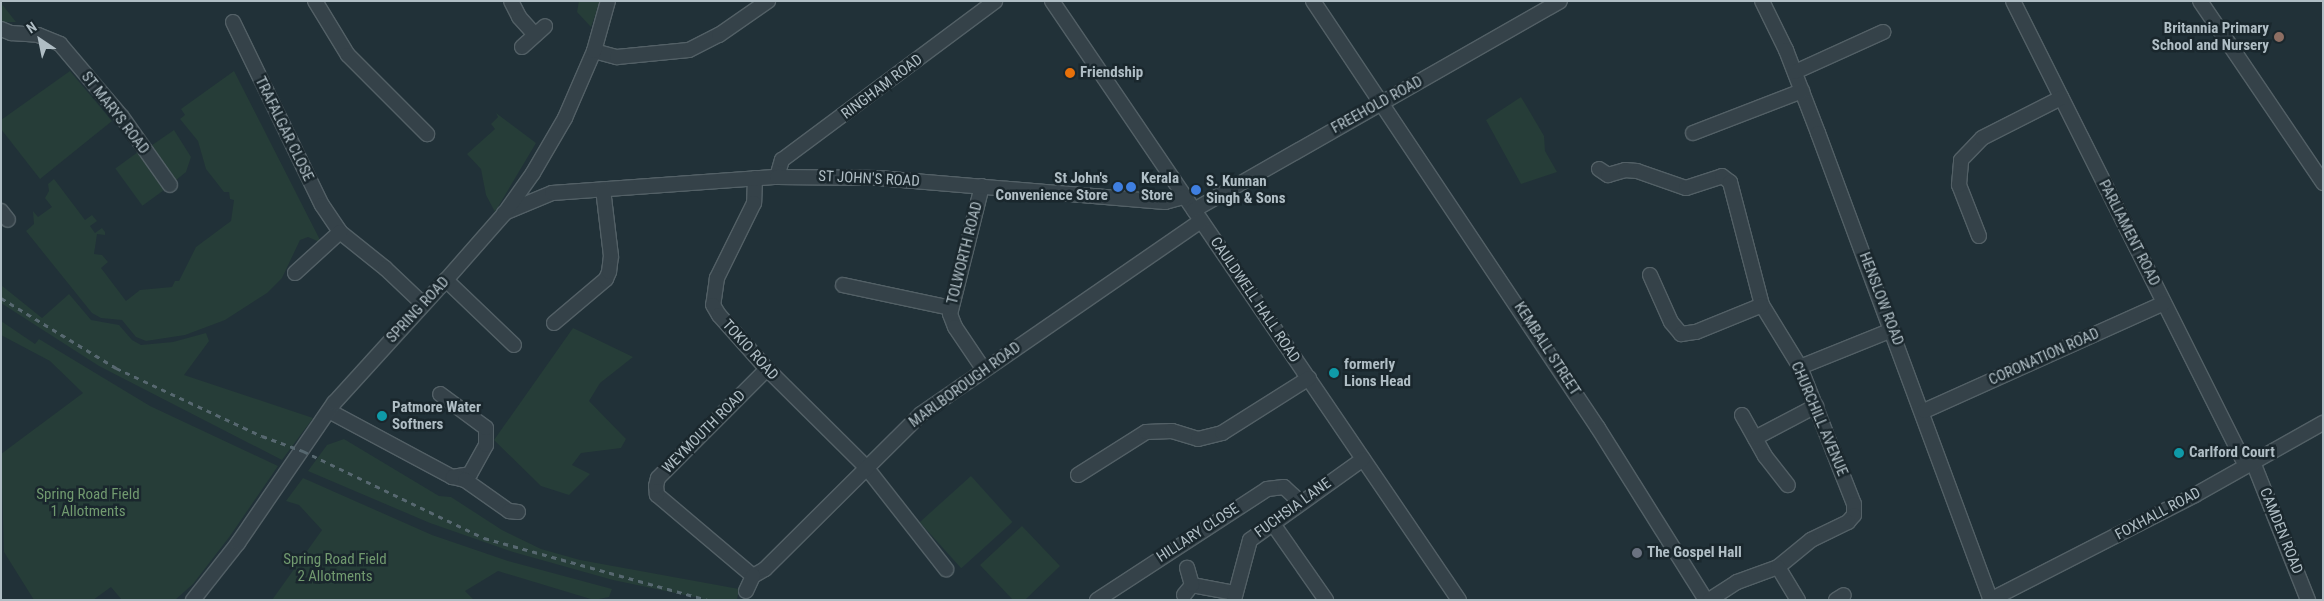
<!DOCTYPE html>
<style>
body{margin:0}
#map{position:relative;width:2324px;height:601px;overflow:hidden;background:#213138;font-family:"Roboto Condensed",sans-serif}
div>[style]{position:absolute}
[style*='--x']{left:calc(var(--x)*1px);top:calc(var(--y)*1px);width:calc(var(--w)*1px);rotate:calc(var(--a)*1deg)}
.green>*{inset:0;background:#263d38;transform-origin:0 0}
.roads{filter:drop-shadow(1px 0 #536066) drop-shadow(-1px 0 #536066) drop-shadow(0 1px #536066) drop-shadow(0 -1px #536066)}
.minor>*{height:14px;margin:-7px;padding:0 7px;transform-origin:7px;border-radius:7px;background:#354249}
.rail>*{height:3px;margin-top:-1.5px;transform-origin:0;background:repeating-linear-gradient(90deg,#576870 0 5px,transparent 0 10px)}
.dots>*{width:14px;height:14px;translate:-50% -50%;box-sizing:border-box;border:2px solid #1a272d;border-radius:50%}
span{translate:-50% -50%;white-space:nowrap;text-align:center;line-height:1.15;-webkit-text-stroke:5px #1a272d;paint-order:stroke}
.poi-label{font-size:15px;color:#b0bec5;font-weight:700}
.right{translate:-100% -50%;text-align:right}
.left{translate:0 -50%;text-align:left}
.street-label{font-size:15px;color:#b0bec5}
.park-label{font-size:15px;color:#719a6f}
.frame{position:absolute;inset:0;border:2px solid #b0bec5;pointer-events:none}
.north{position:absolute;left:15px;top:15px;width:50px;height:50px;-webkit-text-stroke:4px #1a272d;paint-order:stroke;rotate:326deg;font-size:14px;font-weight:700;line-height:20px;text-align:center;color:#b0bec5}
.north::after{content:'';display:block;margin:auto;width:18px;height:22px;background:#b0bec5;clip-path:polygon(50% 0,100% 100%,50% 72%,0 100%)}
</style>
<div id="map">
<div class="green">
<i style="clip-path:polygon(579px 1px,600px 1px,591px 27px,577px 12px)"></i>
<i style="clip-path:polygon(1px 3px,16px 22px,1px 22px)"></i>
<i style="clip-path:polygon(70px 71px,112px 121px,40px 179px,1px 129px,1px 120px)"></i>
<i style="clip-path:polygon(234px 71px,320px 240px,327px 235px,329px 246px,308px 237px,300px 240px,282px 278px,267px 293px,225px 320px,185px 335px,146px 341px,136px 337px,122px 320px,101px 318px,92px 313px,26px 231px,34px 224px,33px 211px,38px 217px,52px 207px,45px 198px,49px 191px,48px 184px,54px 179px,85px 220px,92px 215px,97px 221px,90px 226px,95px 233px,102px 228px,105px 232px,105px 235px,97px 234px,94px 254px,102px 255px,108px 262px,101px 268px,126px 301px,140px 290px,172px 287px,175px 281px,179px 281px,196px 247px,231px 221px,234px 200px,230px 199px,229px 192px,224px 192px,206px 169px,198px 141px,180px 119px,185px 115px,181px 109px)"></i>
<i style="clip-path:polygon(1521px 97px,1544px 136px,1545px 151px,1557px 172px,1521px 184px,1486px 120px)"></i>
<i style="clip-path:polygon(496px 113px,536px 143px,495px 212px,486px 195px,481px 169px,467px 154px,495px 129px,491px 124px,498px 117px)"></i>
<i style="clip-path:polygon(174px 130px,191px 157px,186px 172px,170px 185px,145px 150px)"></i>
<i style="left:138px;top:152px;width:46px;height:28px;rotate:54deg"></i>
<i style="clip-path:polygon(1px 285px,42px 318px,69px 294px,91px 320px,119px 325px,132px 340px,141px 345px,173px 342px,206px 333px,209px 341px,184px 375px,313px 418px,282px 460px,99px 366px,1px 303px)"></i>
<i style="clip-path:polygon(1px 321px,35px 344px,39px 339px,150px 406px,278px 466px,230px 536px,193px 584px,175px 600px,122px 600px,111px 587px,93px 600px,34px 600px,4px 552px,1px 454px,83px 393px,50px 361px,1px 335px)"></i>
<i style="clip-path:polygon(573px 328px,633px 357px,600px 383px,589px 401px,626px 439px,621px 448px,581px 453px,572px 465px,590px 474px,569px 495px,541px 486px,494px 440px)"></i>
<i style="clip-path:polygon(344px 439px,439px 496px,451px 497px,502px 530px,541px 549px,580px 560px,739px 589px,737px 600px,709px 600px,613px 580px,513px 552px,430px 523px,308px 471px,327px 445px)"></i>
<i style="left:971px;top:476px;width:62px;height:69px;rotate:48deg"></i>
<i style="clip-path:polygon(303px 478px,432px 535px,508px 561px,612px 589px,609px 597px,594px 600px,498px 571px,465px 591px,474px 600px,272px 600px,322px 530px,299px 505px,286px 501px)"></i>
<i style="clip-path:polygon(1022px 526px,1060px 566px,1025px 600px,1013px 600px,980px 565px)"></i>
</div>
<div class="roads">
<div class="minor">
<i style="--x:315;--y:1;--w:63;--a:58.6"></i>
<i style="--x:348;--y:55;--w:112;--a:45"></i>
<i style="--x:511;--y:1;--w:18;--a:63"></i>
<i style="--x:519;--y:17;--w:24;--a:48"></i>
<i style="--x:1052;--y:1;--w:724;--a:55.81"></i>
<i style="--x:1313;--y:1;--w:513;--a:56.28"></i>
<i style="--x:1598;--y:428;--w:203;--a:57.9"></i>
<i style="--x:1762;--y:1;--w:55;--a:63.9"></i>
<i style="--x:1786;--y:50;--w:89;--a:68.9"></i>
<i style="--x:1818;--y:133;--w:498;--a:69.7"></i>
<i style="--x:2013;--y:1;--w:520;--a:63.39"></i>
<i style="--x:2200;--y:1;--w:220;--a:55.9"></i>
<i style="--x:233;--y:22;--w:203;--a:64.1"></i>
<i style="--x:322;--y:205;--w:32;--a:56"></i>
<i style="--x:340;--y:232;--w:58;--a:38.7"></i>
<i style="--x:385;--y:268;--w:52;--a:43.5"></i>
<i style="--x:1;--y:29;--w:11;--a:22"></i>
<i style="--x:11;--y:33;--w:27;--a:4"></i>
<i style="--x:38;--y:35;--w:24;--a:22"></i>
<i style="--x:60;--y:44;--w:96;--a:49.7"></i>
<i style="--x:122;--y:117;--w:83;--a:54.8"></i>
<i style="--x:522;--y:47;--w:31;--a:-42"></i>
<i style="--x:594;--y:51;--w:24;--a:15"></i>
<i style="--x:617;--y:57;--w:72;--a:-5.6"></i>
<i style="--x:689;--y:50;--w:34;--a:-27"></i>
<i style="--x:719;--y:35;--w:60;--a:-34.8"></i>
<i style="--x:1795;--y:72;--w:97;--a:-24.4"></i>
<i style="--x:1693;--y:133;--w:117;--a:-21.1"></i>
<i style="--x:1599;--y:169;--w:11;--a:34"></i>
<i style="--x:1608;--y:175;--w:18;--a:-16"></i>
<i style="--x:1625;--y:170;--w:12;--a:5"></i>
<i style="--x:1637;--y:171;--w:52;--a:19.1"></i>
<i style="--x:1686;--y:188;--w:38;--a:-18"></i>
<i style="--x:1722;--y:176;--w:10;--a:37"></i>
<i style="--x:1730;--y:182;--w:127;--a:75.4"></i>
<i style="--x:1762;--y:305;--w:73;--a:58.5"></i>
<i style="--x:1800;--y:367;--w:147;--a:68.5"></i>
<i style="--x:1854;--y:504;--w:11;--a:90"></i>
<i style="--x:1854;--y:515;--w:9;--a:131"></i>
<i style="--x:1848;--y:522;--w:41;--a:154.1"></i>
<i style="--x:1811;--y:540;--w:43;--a:140.7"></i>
<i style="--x:1778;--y:567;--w:44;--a:159.9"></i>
<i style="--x:1737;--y:582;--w:33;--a:147"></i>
<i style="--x:777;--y:177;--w:18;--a:-74"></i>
<i style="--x:782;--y:160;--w:266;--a:-36.7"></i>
<i style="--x:755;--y:178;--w:25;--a:92"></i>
<i style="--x:754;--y:203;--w:84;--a:116.3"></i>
<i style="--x:717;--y:278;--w:27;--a:98"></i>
<i style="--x:713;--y:305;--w:12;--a:59"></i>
<i style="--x:719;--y:315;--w:72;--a:48.4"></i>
<i style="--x:767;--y:369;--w:139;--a:44.7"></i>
<i style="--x:866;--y:467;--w:130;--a:51.9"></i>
<i style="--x:982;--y:186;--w:132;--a:104"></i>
<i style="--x:950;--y:314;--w:14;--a:69"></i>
<i style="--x:955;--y:327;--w:52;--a:56"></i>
<i style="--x:1194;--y:210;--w:421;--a:-29.7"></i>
<i style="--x:1;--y:211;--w:11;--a:52"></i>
<i style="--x:504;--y:213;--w:52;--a:-22.6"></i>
<i style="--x:552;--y:193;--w:226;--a:-4.1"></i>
<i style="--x:777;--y:177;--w:101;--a:0.6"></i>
<i style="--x:878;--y:178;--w:288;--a:4.8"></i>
<i style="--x:1165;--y:202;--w:20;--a:-15"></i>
<i style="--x:1979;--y:236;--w:55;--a:-111.4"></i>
<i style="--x:1959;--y:185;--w:25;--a:-85"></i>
<i style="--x:1961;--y:160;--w:30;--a:-46"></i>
<i style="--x:1982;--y:138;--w:89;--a:-26.9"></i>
<i style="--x:295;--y:273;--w:61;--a:-42.3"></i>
<i style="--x:1650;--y:275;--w:51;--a:65.9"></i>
<i style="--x:1671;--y:322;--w:16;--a:50"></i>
<i style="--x:1681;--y:334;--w:15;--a:-8"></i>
<i style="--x:1696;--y:332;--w:71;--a:-22.2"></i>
<i style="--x:446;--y:280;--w:94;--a:43.7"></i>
<i style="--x:843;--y:285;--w:110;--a:12"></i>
<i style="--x:554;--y:323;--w:68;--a:-40.2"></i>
<i style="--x:606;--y:279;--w:8;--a:-67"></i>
<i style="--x:609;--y:272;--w:16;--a:-83"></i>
<i style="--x:611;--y:256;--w:67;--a:-96.8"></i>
<i style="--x:1800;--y:367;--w:99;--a:-21.9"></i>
<i style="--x:329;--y:411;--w:140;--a:28.2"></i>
<i style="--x:452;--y:477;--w:18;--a:-9"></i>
<i style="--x:470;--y:474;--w:33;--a:-61"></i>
<i style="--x:486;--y:445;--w:17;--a:-90"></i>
<i style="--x:486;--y:428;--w:57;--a:-143.5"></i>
<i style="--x:1924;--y:411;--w:263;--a:-24.2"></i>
<i style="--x:1742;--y:415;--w:47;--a:60.7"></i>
<i style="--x:1765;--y:456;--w:37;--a:52"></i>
<i style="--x:1755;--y:438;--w:69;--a:-27.7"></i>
<i style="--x:2253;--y:462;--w:149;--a:68.3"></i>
<i style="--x:1078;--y:475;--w:80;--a:-32.3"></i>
<i style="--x:1146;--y:432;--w:26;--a:-2"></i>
<i style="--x:1172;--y:431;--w:27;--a:17"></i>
<i style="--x:1198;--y:439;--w:25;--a:-14"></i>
<i style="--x:1222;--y:433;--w:103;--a:-32.3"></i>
<i style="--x:453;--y:477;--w:12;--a:14"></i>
<i style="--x:465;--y:480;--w:54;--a:35.2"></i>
<i style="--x:509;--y:511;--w:9;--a:6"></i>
<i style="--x:1273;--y:524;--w:93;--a:55.1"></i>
<i style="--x:1778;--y:567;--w:39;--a:59"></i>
<i style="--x:753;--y:576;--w:14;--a:-30"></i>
<i style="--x:765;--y:569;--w:220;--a:-44.8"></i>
<i style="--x:921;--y:414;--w:340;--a:-34.6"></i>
<i style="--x:753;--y:576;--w:126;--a:-139.8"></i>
<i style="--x:657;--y:495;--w:9;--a:-96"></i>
<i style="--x:656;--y:486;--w:8;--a:-76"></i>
<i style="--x:658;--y:478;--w:154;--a:-45"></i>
<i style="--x:1192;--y:585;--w:44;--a:10.5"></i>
<i style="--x:746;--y:591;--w:17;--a:-65"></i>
<i style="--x:1184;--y:595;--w:13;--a:-51"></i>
<i style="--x:1192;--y:585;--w:18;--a:-106"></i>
<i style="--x:193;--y:600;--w:73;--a:-51.7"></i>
<i style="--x:238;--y:543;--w:170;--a:-55.6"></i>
<i style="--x:334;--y:403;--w:166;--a:-47.7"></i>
<i style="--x:446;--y:280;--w:88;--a:-48.7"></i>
<i style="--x:504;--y:214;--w:50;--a:-54.7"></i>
<i style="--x:533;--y:173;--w:64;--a:-59.8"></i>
<i style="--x:565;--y:118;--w:73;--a:-66.6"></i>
<i style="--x:594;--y:51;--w:52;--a:-74.4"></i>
<i style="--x:1097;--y:600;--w:203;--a:-33.1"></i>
<i style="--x:1267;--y:489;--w:17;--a:-7"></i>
<i style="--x:1284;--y:487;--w:22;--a:43"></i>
<i style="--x:1234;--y:600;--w:62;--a:-75.1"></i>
<i style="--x:1250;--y:540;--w:139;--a:-35.6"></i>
<i style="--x:1836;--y:600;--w:9;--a:-32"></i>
<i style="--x:1990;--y:600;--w:230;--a:-27.1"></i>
<i style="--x:2195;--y:495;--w:147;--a:-29.4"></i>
</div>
</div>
<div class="rail">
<i style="--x:1;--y:298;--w:135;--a:31.3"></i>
<i style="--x:116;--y:368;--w:161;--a:25"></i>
<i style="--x:262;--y:436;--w:44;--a:20.1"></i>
<i style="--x:303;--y:451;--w:201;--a:25.7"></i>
<i style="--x:484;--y:538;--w:232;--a:15.5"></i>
</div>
<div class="dots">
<i style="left:2279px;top:37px;background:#8d6e63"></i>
<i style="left:1070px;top:73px;background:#e8710a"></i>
<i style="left:1118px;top:187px;background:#3f7fe0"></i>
<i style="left:1131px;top:187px;background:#3f7fe0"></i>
<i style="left:1196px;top:190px;background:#3f7fe0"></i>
<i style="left:1334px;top:373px;background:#0f9aa8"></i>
<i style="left:382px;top:416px;background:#0f9aa8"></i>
<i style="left:2179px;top:453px;background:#0f9aa8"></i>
<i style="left:1637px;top:553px;background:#6b7280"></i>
</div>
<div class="poi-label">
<span class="right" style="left:2269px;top:37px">Britannia Primary<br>School and Nursery</span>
<span class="left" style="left:1080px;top:73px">Friendship</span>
<span class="right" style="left:1108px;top:187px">St John's<br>Convenience Store</span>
<span class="left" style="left:1141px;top:187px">Kerala<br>Store</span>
<span class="left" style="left:1206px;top:190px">S. Kunnan<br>Singh &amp; Sons</span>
<span class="left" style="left:1344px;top:373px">formerly<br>Lions Head</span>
<span class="left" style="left:392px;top:416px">Patmore Water<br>Softners</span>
<span class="left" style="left:2189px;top:453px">Carlford Court</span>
<span class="left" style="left:1647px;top:553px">The Gospel Hall</span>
</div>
<div class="street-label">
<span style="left:882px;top:87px;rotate:-37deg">RINGHAM ROAD</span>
<span style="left:1377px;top:105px;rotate:-29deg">FREEHOLD ROAD</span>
<span style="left:115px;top:113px;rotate:52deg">ST MARYS ROAD</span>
<span style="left:284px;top:129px;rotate:64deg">TRAFALGAR CLOSE</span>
<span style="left:869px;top:179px;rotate:3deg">ST JOHN'S ROAD</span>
<span style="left:2129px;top:233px;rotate:63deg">PARLIAMENT ROAD</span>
<span style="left:965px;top:253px;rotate:-76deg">TOLWORTH ROAD</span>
<span style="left:1881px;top:299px;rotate:69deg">HENSLOW ROAD</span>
<span style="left:1255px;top:300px;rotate:56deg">CAULDWELL HALL ROAD</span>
<span style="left:418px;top:310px;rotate:-47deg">SPRING ROAD</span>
<span style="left:1547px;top:349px;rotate:57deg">KEMBALL STREET</span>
<span style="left:750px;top:350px;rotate:48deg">TOKIO ROAD</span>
<span style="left:2044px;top:357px;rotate:-24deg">CORONATION ROAD</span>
<span style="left:965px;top:385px;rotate:-36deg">MARLBOROUGH ROAD</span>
<span style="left:1819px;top:419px;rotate:67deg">CHURCHILL AVENUE</span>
<span style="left:704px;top:432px;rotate:-45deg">WEYMOUTH ROAD</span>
<span style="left:1293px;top:508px;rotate:-36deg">FUCHSIA LANE</span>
<span style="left:2158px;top:514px;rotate:-28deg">FOXHALL ROAD</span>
<span style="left:2281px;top:531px;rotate:68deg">CAMDEN ROAD</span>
<span style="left:1198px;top:533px;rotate:-33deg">HILLARY CLOSE</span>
</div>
<div class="park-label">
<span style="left:88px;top:503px">Spring Road Field<br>1 Allotments</span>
<span style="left:335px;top:568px">Spring Road Field<br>2 Allotments</span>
</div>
<div class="frame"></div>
<div class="north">N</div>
</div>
